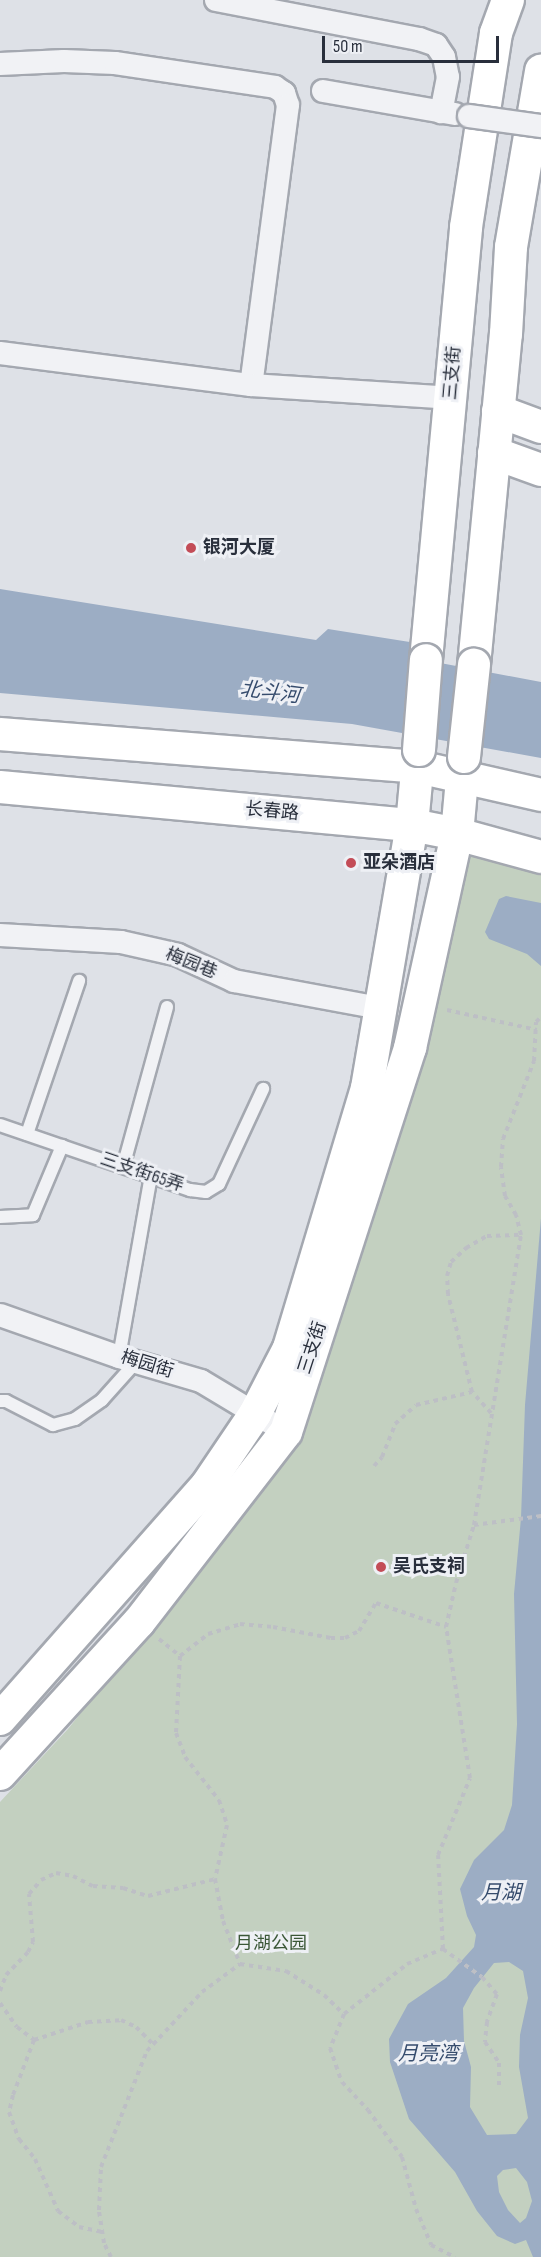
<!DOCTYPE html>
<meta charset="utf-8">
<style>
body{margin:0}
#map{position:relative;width:541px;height:2257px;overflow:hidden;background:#dee1e7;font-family:"Sofia Sans Condensed","Noto Sans SC",sans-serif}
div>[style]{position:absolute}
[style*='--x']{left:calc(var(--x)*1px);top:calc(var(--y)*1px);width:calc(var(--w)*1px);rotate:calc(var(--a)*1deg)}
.green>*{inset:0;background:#c3d0c0}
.water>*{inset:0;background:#9cadc4}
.path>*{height:4px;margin-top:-2px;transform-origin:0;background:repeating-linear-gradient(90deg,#bdbfc5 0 4.5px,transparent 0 9px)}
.roads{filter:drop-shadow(2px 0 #a4a8b0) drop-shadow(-2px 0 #a4a8b0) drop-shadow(0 2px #a4a8b0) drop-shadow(0 -2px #a4a8b0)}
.lane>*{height:12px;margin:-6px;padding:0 6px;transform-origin:6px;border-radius:6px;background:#f1f2f5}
.street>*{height:22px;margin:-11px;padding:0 11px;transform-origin:11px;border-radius:11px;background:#f1f2f5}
.secondary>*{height:32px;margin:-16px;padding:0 16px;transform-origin:16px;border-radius:16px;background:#fff}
.bridges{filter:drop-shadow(2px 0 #a4a8b0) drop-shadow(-2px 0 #a4a8b0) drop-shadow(0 2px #a4a8b0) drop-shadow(0 -2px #a4a8b0)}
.street-bridge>*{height:22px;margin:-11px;padding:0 11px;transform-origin:11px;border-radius:11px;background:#f1f2f5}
.secondary-bridge>*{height:32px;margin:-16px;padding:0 16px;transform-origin:16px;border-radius:16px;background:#fff}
.dots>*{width:16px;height:16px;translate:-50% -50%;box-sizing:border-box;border:3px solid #eef0f5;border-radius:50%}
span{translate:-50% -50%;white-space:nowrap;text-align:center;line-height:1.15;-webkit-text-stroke:6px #eef0f5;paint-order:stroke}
.street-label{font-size:18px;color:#292f3c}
.poi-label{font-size:18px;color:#292f3c;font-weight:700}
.left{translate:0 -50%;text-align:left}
.park-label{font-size:18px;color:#3b5737}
.water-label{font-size:20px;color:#364c6d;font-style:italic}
.scale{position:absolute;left:322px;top:36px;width:177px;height:27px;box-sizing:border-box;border:3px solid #292f3c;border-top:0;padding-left:8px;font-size:18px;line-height:21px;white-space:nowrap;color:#292f3c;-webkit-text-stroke:4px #eef0f5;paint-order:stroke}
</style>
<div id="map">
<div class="green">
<i style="clip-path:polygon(469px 846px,541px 866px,541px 2257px,0 2257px,0 1802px,68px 1729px,298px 1442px,397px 1117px)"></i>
</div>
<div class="water">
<i style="clip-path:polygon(0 589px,316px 640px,328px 629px,416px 643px,414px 658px,541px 682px,541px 758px,352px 724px,0 693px)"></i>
<i style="clip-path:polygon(506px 896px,541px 903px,541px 966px,527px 954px,489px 939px,485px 932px,499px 899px)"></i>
<i style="clip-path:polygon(evenodd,541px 1218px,541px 2257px,533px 2257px,526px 2240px,515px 2244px,497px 2236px,477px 2211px,455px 2172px,409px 2119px,390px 2062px,389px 2039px,408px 2004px,446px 1978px,474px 1947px,476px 1935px,467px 1916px,460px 1889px,474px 1860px,504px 1830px,512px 1805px,517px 1724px,514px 1594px,521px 1518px,525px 1405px,541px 1218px,509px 1962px,523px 1971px,528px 1998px,520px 2035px,519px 2067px,528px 2118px,516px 2134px,487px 2135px,470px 2107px,471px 2067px,464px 2041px,463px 2008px,474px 1988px,494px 1963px,509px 1962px,541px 1218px,516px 2168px,527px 2182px,532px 2201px,526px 2218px,520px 2223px,508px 2210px,499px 2192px,497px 2176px,503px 2170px,516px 2168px)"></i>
</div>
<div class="path">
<i style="--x:447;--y:1010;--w:92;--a:12.5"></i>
<i style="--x:491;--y:1413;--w:28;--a:-132"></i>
<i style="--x:472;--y:1392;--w:101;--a:-103.8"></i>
<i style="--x:448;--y:1294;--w:18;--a:-93"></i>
<i style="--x:447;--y:1276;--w:15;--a:-74"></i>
<i style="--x:451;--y:1262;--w:21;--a:-43"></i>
<i style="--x:466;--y:1248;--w:24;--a:-30"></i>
<i style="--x:487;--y:1236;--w:34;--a:-2"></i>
<i style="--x:374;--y:1466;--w:12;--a:-48"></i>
<i style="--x:382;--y:1457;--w:35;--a:-68"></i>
<i style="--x:395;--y:1424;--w:28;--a:-42"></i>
<i style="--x:416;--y:1405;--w:57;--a:-13.1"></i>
<i style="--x:474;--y:1525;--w:68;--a:-7.7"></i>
<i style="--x:159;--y:1639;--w:27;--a:39"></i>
<i style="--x:180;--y:1656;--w:77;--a:93"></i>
<i style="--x:176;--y:1733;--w:26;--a:69"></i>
<i style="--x:185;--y:1757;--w:55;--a:51.7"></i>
<i style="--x:219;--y:1800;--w:26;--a:72"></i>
<i style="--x:227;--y:1825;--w:55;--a:102.5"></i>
<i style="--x:180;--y:1656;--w:36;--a:-38"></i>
<i style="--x:208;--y:1634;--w:34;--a:-17"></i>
<i style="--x:240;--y:1624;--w:33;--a:5"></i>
<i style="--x:273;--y:1627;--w:59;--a:10.7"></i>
<i style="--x:331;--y:1638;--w:14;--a:0"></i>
<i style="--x:345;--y:1638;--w:16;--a:-27"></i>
<i style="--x:359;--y:1631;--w:33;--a:-59"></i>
<i style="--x:376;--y:1603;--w:74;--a:18.9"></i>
<i style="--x:443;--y:1949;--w:48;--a:35.7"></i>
<i style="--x:482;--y:1977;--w:23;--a:49"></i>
<i style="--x:497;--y:1994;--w:30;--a:110"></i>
<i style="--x:487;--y:2022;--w:20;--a:96"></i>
<i style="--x:485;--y:2042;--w:25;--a:56"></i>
<i style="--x:499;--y:2063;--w:22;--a:90"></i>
<i style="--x:0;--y:1991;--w:17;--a:-69"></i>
<i style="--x:6;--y:1975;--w:32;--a:-46"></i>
<i style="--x:28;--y:1952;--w:11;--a:-63"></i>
<i style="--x:33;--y:1942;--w:48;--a:-94.8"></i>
<i style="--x:29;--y:1894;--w:18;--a:-49"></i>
<i style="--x:41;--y:1880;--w:17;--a:-25"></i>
<i style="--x:56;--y:1873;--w:17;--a:10"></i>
<i style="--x:73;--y:1876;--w:22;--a:27"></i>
<i style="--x:93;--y:1886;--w:30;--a:4"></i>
<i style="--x:123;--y:1888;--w:26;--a:18"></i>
<i style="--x:148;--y:1896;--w:69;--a:-14.2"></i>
<i style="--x:215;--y:1879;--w:43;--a:79.2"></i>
<i style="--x:223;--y:1921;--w:46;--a:68.4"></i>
<i style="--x:240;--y:1964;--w:47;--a:8.7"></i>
<i style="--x:286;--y:1971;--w:45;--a:32.3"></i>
<i style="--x:324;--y:1995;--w:28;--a:44"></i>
<i style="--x:344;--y:2014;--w:80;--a:-38.4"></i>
<i style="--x:407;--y:1964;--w:39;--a:-23"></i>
<i style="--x:443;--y:1949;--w:94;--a:-93"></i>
<i style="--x:438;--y:1855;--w:83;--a:-67.4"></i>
<i style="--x:470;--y:1778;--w:153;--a:-99"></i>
<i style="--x:446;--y:1627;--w:45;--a:-77.2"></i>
<i style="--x:456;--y:1583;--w:61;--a:-72.8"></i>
<i style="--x:474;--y:1525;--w:294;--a:-80.8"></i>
<i style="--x:521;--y:1235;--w:21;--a:-104"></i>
<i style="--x:516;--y:1215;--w:22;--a:-120"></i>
<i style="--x:505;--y:1196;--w:29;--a:-98"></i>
<i style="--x:501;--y:1167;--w:28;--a:-86"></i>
<i style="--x:503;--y:1139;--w:84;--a:-68.3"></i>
<i style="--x:534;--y:1061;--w:39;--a:-87"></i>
<i style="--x:536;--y:1022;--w:7;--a:-45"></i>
<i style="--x:0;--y:2003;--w:29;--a:55"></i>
<i style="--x:17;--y:2027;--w:21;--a:37"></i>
<i style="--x:34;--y:2040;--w:57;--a:-18.4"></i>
<i style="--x:88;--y:2022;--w:33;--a:-3"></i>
<i style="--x:121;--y:2020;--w:17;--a:25"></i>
<i style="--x:136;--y:2027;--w:24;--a:45"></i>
<i style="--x:344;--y:2014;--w:37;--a:112"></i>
<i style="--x:330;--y:2048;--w:36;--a:71"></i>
<i style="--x:342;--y:2082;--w:38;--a:47"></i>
<i style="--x:368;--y:2110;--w:58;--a:54.1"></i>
<i style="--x:402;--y:2157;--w:54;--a:74.9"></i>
<i style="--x:416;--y:2209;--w:39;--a:67"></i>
<i style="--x:431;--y:2245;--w:27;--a:27"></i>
<i style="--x:34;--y:2040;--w:59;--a:110.9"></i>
<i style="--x:13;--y:2095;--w:17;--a:103"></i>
<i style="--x:9;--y:2112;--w:29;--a:70"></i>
<i style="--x:19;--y:2139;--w:26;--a:51"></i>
<i style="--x:35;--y:2159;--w:57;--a:66.1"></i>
<i style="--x:58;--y:2211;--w:26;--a:37"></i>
<i style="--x:79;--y:2227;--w:24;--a:12"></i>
<i style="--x:111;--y:2257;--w:16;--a:-117"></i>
<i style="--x:104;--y:2243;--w:33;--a:-99"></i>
<i style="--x:99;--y:2210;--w:43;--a:-87.3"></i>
<i style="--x:101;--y:2167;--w:125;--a:-68.4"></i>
<i style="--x:147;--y:2051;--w:81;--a:-47"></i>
<i style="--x:202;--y:1992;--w:47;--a:-36.4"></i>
</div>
<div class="roads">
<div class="lane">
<i style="--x:0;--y:1125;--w:201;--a:18.9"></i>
<i style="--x:190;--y:1190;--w:16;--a:7"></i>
<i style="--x:206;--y:1192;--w:15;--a:-32"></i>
<i style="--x:219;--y:1184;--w:105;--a:-65.1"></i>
<i style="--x:27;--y:1134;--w:162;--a:-71.2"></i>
<i style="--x:123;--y:1167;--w:166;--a:-74.6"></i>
<i style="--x:0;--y:1217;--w:33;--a:-3"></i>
<i style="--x:33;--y:1215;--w:75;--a:-67.2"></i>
<i style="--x:119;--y:1357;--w:184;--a:-80"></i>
<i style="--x:0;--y:1401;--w:6;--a:0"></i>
<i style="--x:6;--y:1401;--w:53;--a:27.1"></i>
<i style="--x:53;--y:1425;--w:23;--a:-15"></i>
<i style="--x:75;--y:1419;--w:33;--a:-35"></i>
<i style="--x:102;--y:1400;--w:51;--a:-48.2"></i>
</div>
<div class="street">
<i style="--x:216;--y:0;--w:207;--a:10.9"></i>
<i style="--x:419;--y:39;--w:18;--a:19"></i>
<i style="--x:436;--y:45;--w:14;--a:56"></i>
<i style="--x:444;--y:57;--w:20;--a:79"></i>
<i style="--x:448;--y:77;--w:36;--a:101"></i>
<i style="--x:0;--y:64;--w:64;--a:-2.7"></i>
<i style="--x:64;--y:61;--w:51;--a:2.2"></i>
<i style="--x:115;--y:63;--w:162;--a:8.5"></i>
<i style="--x:275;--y:87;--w:11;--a:34"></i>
<i style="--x:284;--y:93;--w:13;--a:72"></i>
<i style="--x:288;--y:105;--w:282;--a:97.5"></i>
<i style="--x:323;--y:91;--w:134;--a:9.9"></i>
<i style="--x:0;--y:353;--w:253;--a:7.3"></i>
<i style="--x:251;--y:385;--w:199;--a:3.7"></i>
<i style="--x:0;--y:935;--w:121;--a:3.3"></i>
<i style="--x:121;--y:942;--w:58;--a:12.8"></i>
<i style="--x:178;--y:955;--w:62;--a:24.9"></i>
<i style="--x:234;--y:981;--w:148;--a:10.5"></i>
<i style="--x:0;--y:1315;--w:126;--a:19.4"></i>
<i style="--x:119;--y:1357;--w:85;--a:16.3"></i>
<i style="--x:201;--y:1381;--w:99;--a:31"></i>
</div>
<div class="secondary">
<i style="--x:498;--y:411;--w:46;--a:20.4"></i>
<i style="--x:494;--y:453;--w:50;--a:19.9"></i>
<i style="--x:426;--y:660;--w:435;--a:-84.7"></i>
<i style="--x:466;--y:227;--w:196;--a:-81.2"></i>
<i style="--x:496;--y:33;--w:35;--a:-70"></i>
<i style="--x:474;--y:665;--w:333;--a:-84.5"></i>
<i style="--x:506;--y:334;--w:87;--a:-86.7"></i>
<i style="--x:511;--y:247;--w:179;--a:-80.3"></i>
<i style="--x:0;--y:734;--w:419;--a:4.5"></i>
<i style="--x:418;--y:767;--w:126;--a:12.8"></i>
<i style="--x:0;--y:787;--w:414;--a:5.3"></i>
<i style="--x:412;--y:825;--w:46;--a:11.3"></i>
<i style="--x:457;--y:834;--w:87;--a:15.3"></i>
<i style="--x:0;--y:1719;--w:312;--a:-48.5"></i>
<i style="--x:207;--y:1485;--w:86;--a:-55.9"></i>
<i style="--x:255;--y:1414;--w:74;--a:-62.7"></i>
<i style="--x:289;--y:1348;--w:271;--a:-73.3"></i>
<i style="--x:367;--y:1088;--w:267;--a:-80.3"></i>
<i style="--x:412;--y:825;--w:75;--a:-84.7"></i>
<i style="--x:0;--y:1774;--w:206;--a:-47.6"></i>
<i style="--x:139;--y:1622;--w:240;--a:-52.3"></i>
<i style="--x:286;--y:1432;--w:404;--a:-72.1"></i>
<i style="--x:410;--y:1048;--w:219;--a:-77.6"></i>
<i style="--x:457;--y:834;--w:77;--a:-84.8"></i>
</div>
</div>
<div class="bridges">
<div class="street-bridge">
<i style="--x:469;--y:116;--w:73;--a:7.9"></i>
</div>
<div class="secondary-bridge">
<i style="--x:419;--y:750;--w:90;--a:-85.6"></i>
<i style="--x:464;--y:757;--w:93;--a:-83.8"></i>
</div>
</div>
<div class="dots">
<i style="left:191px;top:548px;background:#c34c57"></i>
<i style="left:351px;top:863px;background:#c34c57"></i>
<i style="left:381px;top:1567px;background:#c34c57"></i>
</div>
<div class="street-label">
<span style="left:453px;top:373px;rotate:-85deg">三支街</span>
<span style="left:272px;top:812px;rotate:5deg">长春路</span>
<span style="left:191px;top:964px;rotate:22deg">梅园巷</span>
<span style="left:142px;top:1173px;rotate:19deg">三支街65弄</span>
<span style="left:313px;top:1348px;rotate:-72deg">三支街</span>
<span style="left:147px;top:1365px;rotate:17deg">梅园街</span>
</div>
<div class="poi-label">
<span class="left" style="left:203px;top:548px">银河大厦</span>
<span class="left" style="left:363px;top:863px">亚朵酒店</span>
<span class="left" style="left:393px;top:1567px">吴氏支祠</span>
</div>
<div class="park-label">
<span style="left:271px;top:1944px">月湖公园</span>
</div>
<div class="water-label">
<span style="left:270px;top:693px;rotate:7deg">北斗河</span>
<span style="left:501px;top:1893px">月湖</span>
<span style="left:428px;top:2054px">月亮湾</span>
</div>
<div class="scale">50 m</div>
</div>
